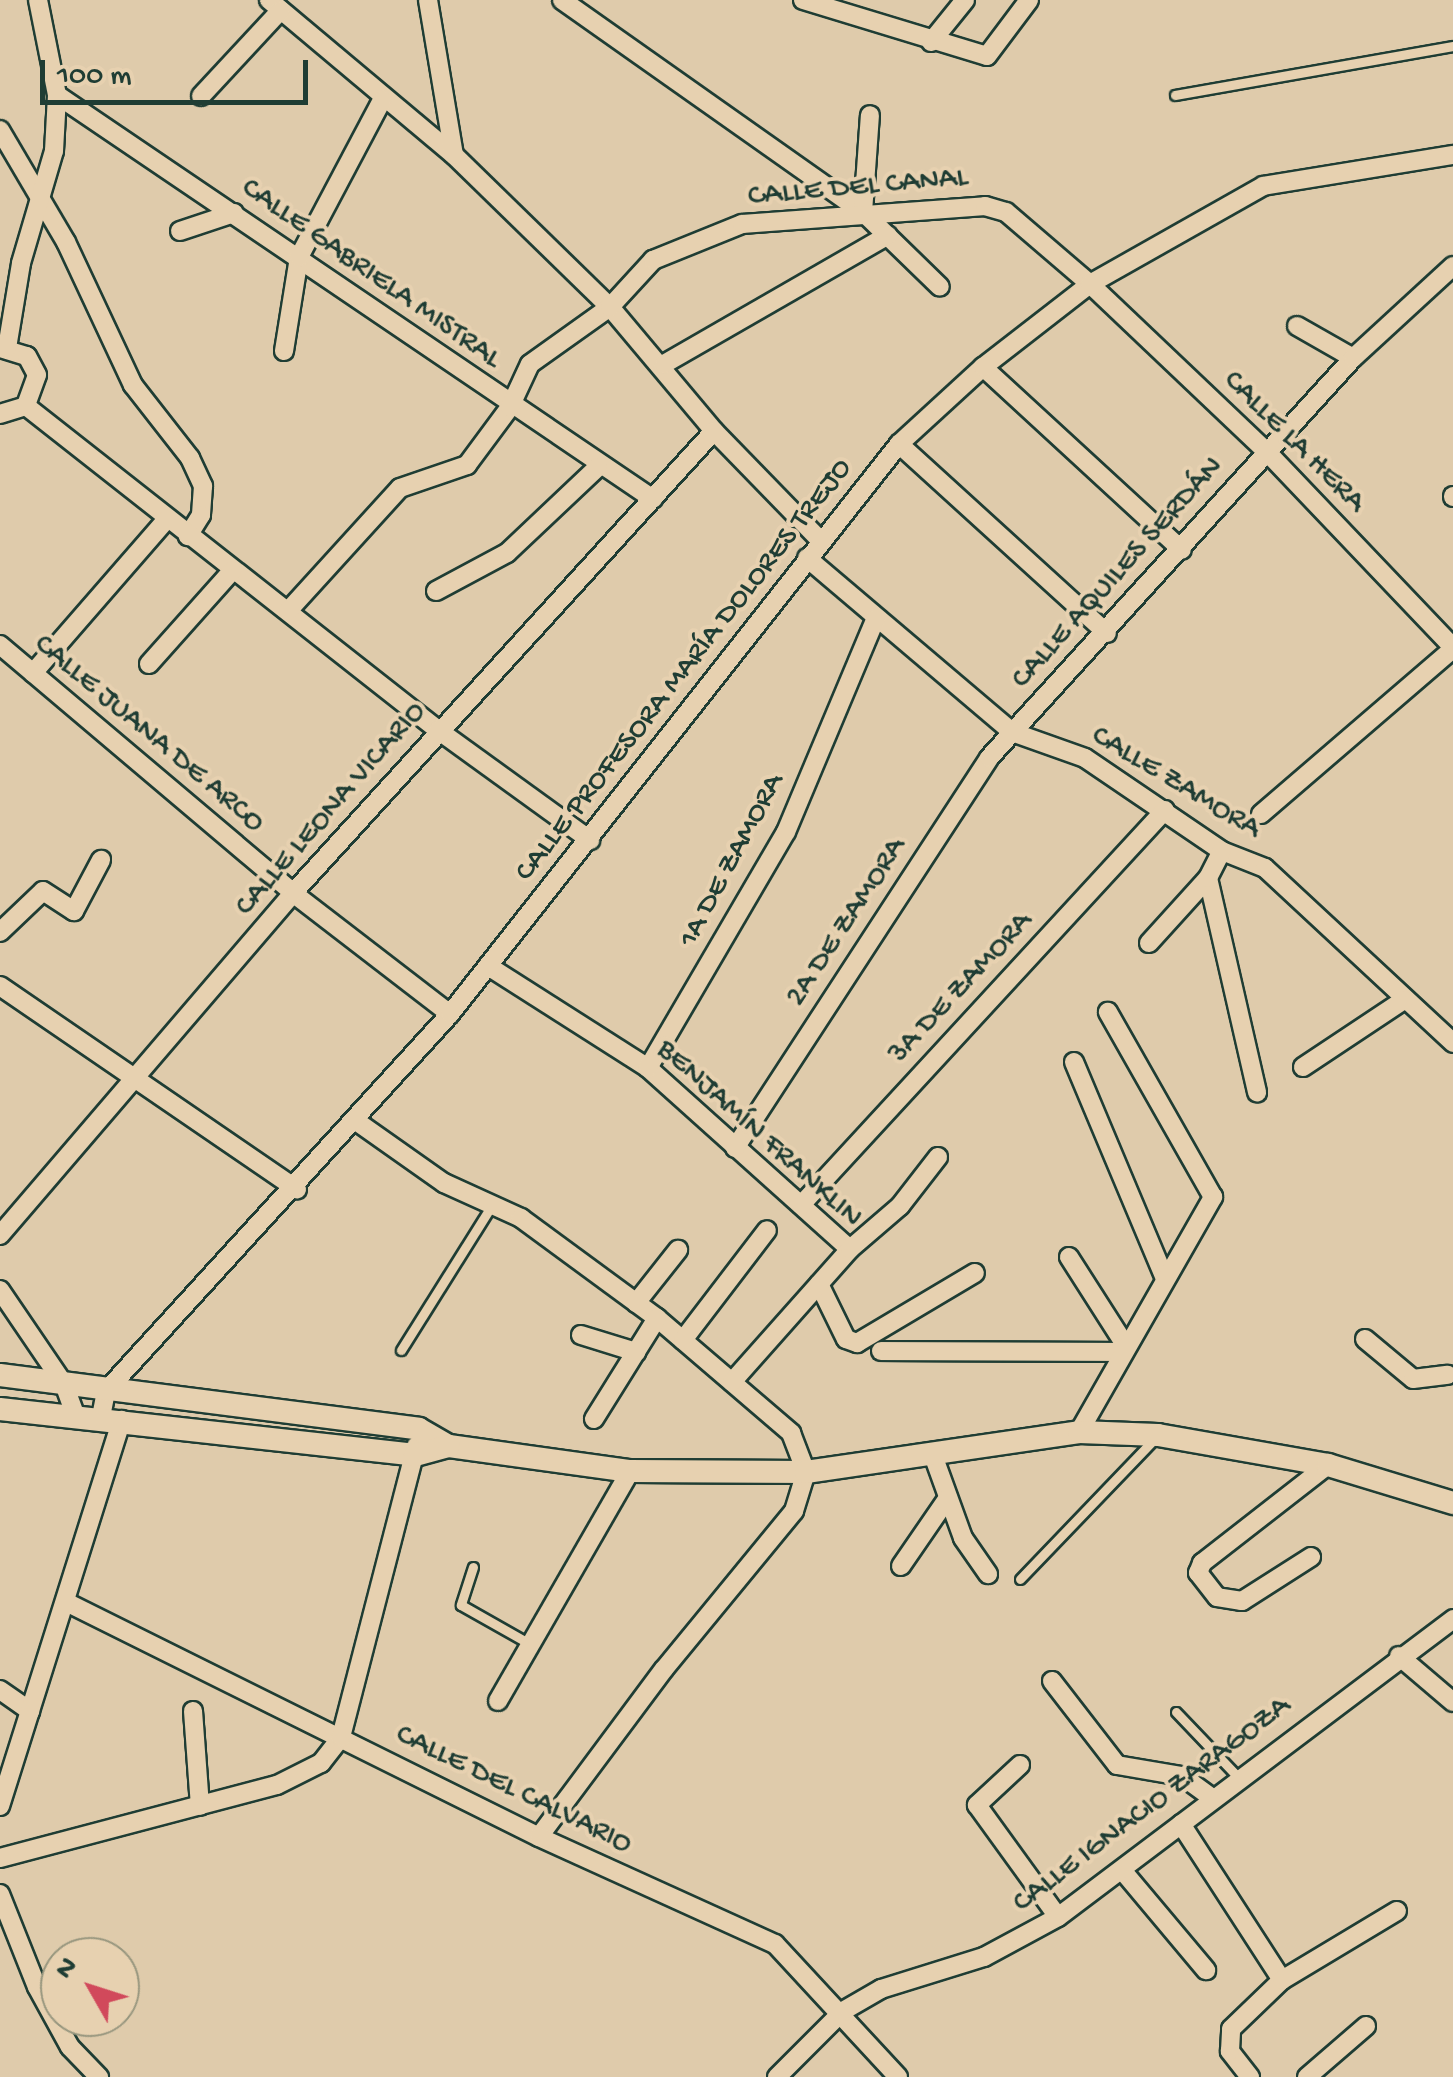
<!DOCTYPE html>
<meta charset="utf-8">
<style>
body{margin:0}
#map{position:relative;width:1453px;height:2077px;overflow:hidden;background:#dfcbab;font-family:"Gochi Hand",sans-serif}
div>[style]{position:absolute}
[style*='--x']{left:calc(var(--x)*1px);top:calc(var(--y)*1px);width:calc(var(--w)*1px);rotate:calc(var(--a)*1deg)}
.roads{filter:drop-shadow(2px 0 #1f3d34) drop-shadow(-2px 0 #1f3d34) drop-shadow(0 2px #1f3d34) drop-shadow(0 -2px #1f3d34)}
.lane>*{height:9px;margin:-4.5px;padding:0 4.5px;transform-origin:4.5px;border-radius:4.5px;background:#e7d1b0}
.street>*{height:18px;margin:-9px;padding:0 9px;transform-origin:9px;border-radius:9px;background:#e7d1b0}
.secondary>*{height:22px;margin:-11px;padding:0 11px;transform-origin:11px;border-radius:11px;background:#e7d1b0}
span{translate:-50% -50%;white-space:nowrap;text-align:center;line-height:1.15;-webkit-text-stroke:8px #e7d1b0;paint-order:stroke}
.street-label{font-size:30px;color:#1f3d34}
.north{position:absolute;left:40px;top:1937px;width:100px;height:100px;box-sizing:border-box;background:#e7d1b0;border:2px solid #97967e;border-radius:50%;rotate:309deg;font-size:28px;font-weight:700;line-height:40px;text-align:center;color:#1f3d34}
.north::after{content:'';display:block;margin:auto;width:35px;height:45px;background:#d1495b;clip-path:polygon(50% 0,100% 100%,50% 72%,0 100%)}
.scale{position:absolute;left:40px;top:60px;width:268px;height:45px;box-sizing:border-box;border:5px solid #1f3d34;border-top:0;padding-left:12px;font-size:30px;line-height:35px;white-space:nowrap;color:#1f3d34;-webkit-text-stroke:8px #e7d1b0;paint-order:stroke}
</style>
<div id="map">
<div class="roads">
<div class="lane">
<i style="--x:1175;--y:95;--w:282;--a:-10"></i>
<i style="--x:401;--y:1350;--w:171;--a:-57.9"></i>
<i style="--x:473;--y:1567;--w:40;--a:108"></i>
<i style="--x:461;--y:1605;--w:79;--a:29.5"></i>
<i style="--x:1020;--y:1579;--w:197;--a:-46.2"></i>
<i style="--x:1176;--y:1712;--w:91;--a:46.3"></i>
</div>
<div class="street">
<i style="--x:269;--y:0;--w:241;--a:40"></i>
<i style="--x:454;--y:155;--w:218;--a:44.3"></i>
<i style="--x:610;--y:307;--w:162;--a:50"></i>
<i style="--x:714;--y:431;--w:152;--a:45.8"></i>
<i style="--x:428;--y:0;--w:157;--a:80.5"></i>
<i style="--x:562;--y:0;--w:368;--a:35.2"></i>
<i style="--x:863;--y:212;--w:107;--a:44.2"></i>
<i style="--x:803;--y:0;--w:192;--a:16.9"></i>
<i style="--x:987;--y:56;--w:70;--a:-53.1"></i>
<i style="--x:931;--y:42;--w:54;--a:-51"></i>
<i style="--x:57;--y:95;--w:720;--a:34.13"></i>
<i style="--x:201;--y:96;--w:117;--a:-47.1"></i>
<i style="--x:0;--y:130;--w:130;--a:59.5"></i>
<i style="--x:66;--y:242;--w:158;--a:64.9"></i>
<i style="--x:133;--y:385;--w:93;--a:52"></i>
<i style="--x:190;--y:458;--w:31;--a:65"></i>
<i style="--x:203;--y:486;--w:29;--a:94"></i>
<i style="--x:201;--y:515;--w:25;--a:122"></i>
<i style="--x:863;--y:212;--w:97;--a:-85.9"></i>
<i style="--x:180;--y:231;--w:57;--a:-18.4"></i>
<i style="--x:1297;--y:326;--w:64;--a:29.7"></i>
<i style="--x:0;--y:348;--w:28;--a:17"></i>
<i style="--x:27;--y:356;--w:21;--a:62"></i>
<i style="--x:37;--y:375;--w:33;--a:110"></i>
<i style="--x:26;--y:406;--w:27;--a:163"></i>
<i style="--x:7;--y:348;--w:86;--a:-80.6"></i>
<i style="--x:21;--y:263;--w:117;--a:-73.6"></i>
<i style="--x:54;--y:151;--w:56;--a:-86.9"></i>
<i style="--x:57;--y:95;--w:97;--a:-101.3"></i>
<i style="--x:284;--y:351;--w:95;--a:-80.9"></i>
<i style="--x:299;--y:257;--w:178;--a:-62.1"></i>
<i style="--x:664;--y:364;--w:258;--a:-29.9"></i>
<i style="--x:983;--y:367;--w:270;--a:42.6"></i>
<i style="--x:26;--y:406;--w:524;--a:38.18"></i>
<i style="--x:438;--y:730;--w:188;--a:35.9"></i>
<i style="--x:899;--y:444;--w:281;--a:42.3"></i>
<i style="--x:1453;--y:496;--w:1;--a:90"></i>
<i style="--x:807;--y:558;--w:269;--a:40.3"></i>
<i style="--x:1012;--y:732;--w:77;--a:19.6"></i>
<i style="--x:1085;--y:758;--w:166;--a:34.2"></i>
<i style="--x:1222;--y:851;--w:46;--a:21.6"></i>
<i style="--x:1265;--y:868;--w:257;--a:42.9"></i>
<i style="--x:436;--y:591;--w:81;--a:-28.2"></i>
<i style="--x:507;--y:553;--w:125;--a:-43.4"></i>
<i style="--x:288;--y:611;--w:166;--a:-47.7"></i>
<i style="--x:400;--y:488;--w:71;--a:-18.9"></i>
<i style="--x:467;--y:465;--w:72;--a:-53.4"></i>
<i style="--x:510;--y:407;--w:47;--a:-65.1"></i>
<i style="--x:530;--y:364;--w:98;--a:-35.5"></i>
<i style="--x:610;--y:307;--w:64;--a:-47.5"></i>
<i style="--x:653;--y:260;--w:96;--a:-22"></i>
<i style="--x:742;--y:224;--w:244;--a:-4.2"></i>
<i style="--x:985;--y:206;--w:22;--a:16"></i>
<i style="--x:1006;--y:212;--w:111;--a:40.6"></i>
<i style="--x:1090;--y:284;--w:244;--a:43.5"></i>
<i style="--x:1267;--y:452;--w:269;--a:46.4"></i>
<i style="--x:0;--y:645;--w:384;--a:40.2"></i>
<i style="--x:293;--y:893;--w:198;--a:37.6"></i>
<i style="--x:149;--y:664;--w:125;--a:-48.3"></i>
<i style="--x:33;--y:673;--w:204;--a:-49"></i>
<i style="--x:1261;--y:814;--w:253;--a:-40.7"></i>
<i style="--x:1208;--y:878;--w:220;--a:77.1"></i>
<i style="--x:0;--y:932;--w:59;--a:-43.6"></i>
<i style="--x:43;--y:891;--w:37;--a:33"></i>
<i style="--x:74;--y:911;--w:58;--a:-62.1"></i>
<i style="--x:1149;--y:943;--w:88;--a:-47.8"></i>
<i style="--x:1208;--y:878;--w:30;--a:-63"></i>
<i style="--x:488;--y:966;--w:190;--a:32.5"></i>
<i style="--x:648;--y:1068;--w:271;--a:41.9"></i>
<i style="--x:0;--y:986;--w:360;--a:34.4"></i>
<i style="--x:1074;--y:1062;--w:235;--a:67.2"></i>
<i style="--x:1303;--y:1067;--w:121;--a:-33.6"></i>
<i style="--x:648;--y:1068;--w:273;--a:-59.7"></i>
<i style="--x:786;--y:832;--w:232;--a:-67.2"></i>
<i style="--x:356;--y:1121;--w:108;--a:35.2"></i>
<i style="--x:444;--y:1183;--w:85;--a:24.4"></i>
<i style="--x:521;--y:1218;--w:169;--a:36.3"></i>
<i style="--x:657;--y:1318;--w:177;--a:40.6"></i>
<i style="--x:791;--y:1433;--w:42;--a:69"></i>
<i style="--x:806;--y:1472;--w:41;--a:107.1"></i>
<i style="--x:794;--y:1511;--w:205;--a:129.4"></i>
<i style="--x:664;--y:1669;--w:209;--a:126.7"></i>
<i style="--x:735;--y:1148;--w:465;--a:-56.9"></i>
<i style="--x:989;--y:758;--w:541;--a:-47.7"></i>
<i style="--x:1353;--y:358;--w:136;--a:-42.6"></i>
<i style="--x:801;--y:1205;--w:537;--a:-47.34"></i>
<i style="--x:0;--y:1235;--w:450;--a:-49.4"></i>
<i style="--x:293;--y:893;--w:625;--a:-47.66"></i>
<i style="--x:1069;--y:1257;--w:106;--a:57.4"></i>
<i style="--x:819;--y:1284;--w:61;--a:63.9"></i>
<i style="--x:846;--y:1339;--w:12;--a:20"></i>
<i style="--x:857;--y:1343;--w:137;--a:-30.7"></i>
<i style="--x:0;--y:1290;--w:114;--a:55.8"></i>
<i style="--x:64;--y:1384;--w:32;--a:70"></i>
<i style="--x:636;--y:1303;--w:68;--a:-51.6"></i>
<i style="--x:581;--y:1335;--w:58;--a:17.2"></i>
<i style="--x:1365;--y:1339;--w:62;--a:39.8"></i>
<i style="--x:1413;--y:1379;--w:35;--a:-7"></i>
<i style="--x:683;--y:1340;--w:138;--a:-52.6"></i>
<i style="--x:881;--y:1351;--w:242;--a:0.2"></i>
<i style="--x:732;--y:1382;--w:178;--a:-48.4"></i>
<i style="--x:850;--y:1249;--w:66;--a:-40.7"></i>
<i style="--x:900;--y:1206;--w:62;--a:-52.2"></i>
<i style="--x:101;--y:1417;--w:26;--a:-79"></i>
<i style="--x:106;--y:1391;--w:510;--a:-47.62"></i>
<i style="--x:450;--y:1014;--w:726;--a:-51.77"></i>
<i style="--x:899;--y:444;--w:114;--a:-42.5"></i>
<i style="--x:983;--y:367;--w:135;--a:-37.8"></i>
<i style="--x:1090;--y:284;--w:199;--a:-29.5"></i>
<i style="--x:1263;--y:186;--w:193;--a:-9.3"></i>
<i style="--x:594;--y:1419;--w:119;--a:-58"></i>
<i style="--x:1079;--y:1432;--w:271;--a:-60.3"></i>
<i style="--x:1213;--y:1197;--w:213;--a:-119.6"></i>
<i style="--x:933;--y:1455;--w:88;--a:70.1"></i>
<i style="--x:963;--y:1538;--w:44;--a:55.2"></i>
<i style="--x:1311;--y:1557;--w:82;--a:147.5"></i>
<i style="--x:1242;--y:1601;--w:25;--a:-171"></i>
<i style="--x:1217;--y:1597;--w:31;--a:-128"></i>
<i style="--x:1198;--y:1573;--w:11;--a:-68"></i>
<i style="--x:1202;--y:1563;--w:160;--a:-37.9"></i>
<i style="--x:901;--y:1566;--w:81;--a:-55.5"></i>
<i style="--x:66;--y:1602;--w:528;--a:26.42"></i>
<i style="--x:539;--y:1837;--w:259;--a:24.4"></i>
<i style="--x:775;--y:1944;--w:181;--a:47.2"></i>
<i style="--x:1399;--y:1656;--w:71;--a:40.4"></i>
<i style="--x:1052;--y:1681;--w:106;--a:52.3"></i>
<i style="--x:1117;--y:1765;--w:66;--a:9.6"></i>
<i style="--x:1182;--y:1776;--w:39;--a:36"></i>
<i style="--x:0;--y:1690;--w:37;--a:35"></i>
<i style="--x:498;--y:1701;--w:265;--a:-60.1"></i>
<i style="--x:193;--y:1711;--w:95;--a:85.8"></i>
<i style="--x:1020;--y:1765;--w:59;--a:137.1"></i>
<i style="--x:977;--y:1805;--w:138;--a:54.1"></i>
<i style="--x:0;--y:1806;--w:405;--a:-72.5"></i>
<i style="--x:1181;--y:1824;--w:186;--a:57.1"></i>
<i style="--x:0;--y:1858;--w:286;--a:-14.8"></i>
<i style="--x:277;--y:1785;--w:49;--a:-26.6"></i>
<i style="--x:321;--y:1763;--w:33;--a:-52"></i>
<i style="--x:341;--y:1737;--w:301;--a:-75.5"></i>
<i style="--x:1122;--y:1870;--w:131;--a:50"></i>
<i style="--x:0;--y:1894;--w:100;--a:68.3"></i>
<i style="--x:37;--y:1987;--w:68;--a:61.2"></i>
<i style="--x:70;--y:2047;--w:42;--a:46"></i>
<i style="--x:777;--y:2077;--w:93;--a:-45"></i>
<i style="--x:843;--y:2011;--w:44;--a:-30.1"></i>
<i style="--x:881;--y:1989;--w:108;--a:-17.3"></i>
<i style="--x:984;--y:1957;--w:84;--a:-28.4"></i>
<i style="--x:1058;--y:1917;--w:495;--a:-37"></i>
<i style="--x:1250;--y:2077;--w:33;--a:-128"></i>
<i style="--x:1230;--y:2051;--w:22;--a:-87"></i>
<i style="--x:1231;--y:2029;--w:71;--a:-43.9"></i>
<i style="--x:1282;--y:1980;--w:134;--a:-31"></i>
<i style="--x:1307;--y:2077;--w:78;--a:-40.8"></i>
</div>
<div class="secondary">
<i style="--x:0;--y:1375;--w:422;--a:7.3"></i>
<i style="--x:419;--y:1429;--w:34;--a:30"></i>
<i style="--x:449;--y:1446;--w:183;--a:7.9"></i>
<i style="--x:630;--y:1471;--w:176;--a:0.3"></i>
<i style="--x:806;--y:1472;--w:276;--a:-8.3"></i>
<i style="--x:1079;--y:1432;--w:79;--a:2.2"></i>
<i style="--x:1158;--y:1435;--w:173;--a:10"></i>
<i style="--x:1328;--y:1465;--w:131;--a:16.9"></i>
<i style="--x:0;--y:1409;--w:418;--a:6.3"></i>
<i style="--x:415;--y:1455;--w:35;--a:-15"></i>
</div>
</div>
<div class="street-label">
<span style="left:858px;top:189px;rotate:-5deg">CALLE DEL CANAL</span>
<span style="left:370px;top:275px;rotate:35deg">CALLE GABRIELA MISTRAL</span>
<span style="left:1293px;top:443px;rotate:45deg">CALLE LA HERA</span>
<span style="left:1119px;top:574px;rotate:-48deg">CALLE AQUILES SERDÁN</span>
<span style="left:685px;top:671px;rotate:-52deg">CALLE PROFESORA MARÍA DOLORES TREJO</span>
<span style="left:148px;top:735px;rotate:40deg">CALLE JUANA DE ARCO</span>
<span style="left:1175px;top:784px;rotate:31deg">CALLE ZAMORA</span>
<span style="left:332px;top:810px;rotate:-49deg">CALLE LEONA VICARIO</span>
<span style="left:733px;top:861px;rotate:-62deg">1A DE ZAMORA</span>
<span style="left:848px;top:923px;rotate:-57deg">2A DE ZAMORA</span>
<span style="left:962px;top:989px;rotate:-47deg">3A DE ZAMORA</span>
<span style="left:758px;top:1135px;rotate:42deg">BENJAMÍN FRANKLIN</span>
<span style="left:513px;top:1791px;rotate:26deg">CALLE DEL CALVARIO</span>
<span style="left:1153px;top:1806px;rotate:-37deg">CALLE IGNACIO ZARAGOZA</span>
</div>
<div class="north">N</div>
<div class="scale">100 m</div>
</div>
